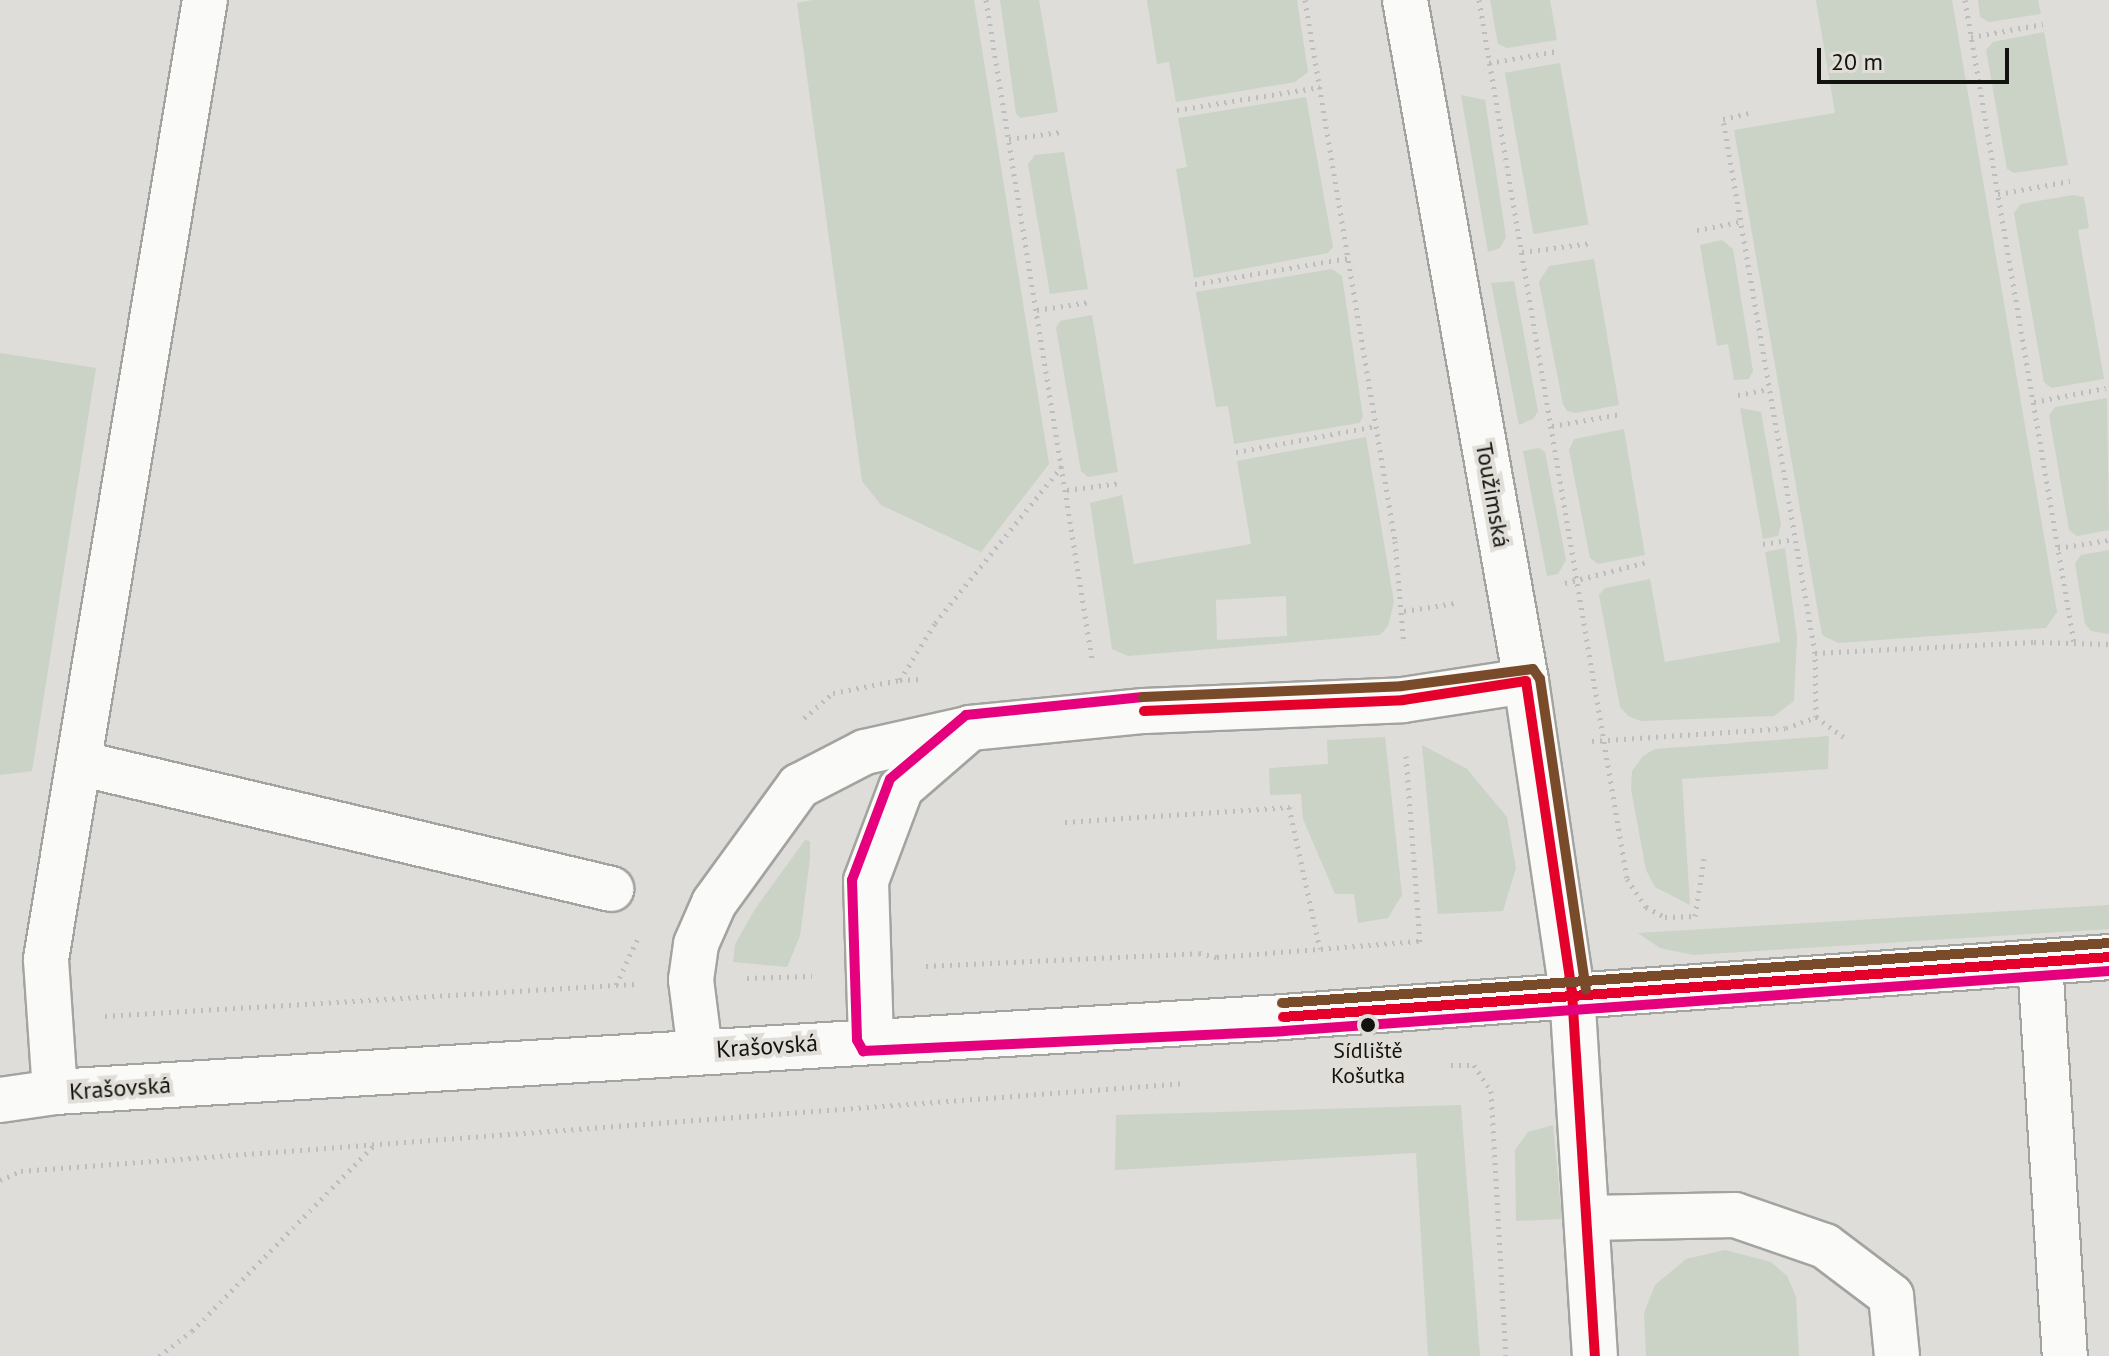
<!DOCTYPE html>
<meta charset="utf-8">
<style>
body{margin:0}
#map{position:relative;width:2109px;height:1356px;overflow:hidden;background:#deddd9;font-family:"PT Sans",sans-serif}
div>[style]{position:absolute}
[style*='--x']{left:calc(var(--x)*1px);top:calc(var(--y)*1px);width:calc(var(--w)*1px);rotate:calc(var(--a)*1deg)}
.green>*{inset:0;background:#cad3c6;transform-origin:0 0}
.path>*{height:5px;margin-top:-2.5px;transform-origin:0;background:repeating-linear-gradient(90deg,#bdbdbc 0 2px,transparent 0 8px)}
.roads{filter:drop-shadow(2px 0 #a3a3a0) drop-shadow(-2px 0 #a3a3a0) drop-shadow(0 2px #a3a3a0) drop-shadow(0 -2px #a3a3a0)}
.minor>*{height:44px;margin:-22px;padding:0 22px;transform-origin:22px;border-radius:22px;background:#fafaf9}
.bus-1>*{height:10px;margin:-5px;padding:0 5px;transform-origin:5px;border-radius:5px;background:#e4002b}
.bus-2>*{height:10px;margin:-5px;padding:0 5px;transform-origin:5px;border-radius:5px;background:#e5007d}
.bus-3>*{height:10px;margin:-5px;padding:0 5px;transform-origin:5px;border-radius:5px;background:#7a4b2a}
.dots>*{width:22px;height:22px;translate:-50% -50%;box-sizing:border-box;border:4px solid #e0ded7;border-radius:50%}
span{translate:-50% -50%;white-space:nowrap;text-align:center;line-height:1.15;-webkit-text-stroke:8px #e0ded7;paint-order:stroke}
.bus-label{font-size:22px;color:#12120f}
.street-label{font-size:24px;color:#12120f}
.scale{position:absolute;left:1817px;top:48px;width:192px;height:36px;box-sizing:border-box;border:4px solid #12120f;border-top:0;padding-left:10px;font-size:24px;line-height:28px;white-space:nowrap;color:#12120f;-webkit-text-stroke:6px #e0ded7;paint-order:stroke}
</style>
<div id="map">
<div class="green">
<i style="clip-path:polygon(812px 0,974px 0,1049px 464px,981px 552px,881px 505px,862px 481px,797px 3px)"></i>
<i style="clip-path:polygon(1000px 0,1039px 0,1058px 112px,1020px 118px,1016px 113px)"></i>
<i style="clip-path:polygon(1147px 0,1297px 0,1308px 72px,1295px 82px,1176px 102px,1169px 62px,1157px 64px)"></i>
<i style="clip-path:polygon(1490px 0,1550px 0,1557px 40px,1507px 48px,1498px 44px)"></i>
<i style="clip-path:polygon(1816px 0,1952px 0,2057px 612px,2046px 628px,1838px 643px,1822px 635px,1734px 130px,1835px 113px)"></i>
<i style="clip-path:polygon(1978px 0,2038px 0,2041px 14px,1989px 22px,1980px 17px)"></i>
<i style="clip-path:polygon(2044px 32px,2068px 165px,2014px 173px,2007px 169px,1986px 50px,1993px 42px)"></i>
<i style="left:1560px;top:63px;width:164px;height:56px;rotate:80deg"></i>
<i style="clip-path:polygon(1461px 95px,1485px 100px,1506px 237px,1500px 248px,1488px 252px)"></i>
<i style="clip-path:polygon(1306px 97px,1333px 247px,1328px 253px,1194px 278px,1176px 169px,1187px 167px,1178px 118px)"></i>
<i style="clip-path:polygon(1064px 152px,1088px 289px,1050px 294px,1028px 164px,1035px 155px)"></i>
<i style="clip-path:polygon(2073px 195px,2084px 197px,2089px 228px,2078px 230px,2104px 379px,2051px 388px,2044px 382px,2014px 213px,2021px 204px)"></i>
<i style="clip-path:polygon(1722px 240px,1733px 249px,1753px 371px,1749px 379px,1734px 380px,1728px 344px,1717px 346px,1700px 245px)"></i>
<i style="clip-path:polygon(1594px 259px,1619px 405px,1576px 413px,1567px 411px,1563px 404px,1539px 282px,1549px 266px)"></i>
<i style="clip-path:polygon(1332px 269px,1342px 276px,1363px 417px,1359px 423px,1234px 444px,1228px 406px,1216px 407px,1196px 292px)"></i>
<i style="clip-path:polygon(1514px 281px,1538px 411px,1533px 419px,1519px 425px,1491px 283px)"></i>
<i style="clip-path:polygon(1092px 315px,1118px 472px,1088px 477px,1081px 471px,1056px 328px,1060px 321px)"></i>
<i style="clip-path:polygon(0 353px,96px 368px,32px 771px,0 775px)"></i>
<i style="clip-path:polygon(2107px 398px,2109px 530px,2077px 536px,2069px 530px,2049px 415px,2055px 407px)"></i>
<i style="clip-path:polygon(1740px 408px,1761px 412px,1781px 525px,1778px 536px,1763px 539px)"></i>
<i style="clip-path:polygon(1624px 429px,1645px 555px,1598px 564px,1590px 558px,1569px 450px,1574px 439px)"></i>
<i style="clip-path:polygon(evenodd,1366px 437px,1394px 602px,1388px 626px,1380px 635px,1128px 656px,1112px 649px,1090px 503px,1122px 495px,1134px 564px,1251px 544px,1237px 461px,1366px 437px,1286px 596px,1287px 636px,1217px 640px,1216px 600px,1286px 596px)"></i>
<i style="clip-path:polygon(1539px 448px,1545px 452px,1566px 560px,1558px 574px,1547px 576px,1523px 451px)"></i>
<i style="clip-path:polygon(1785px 548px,1797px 637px,1794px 701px,1774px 716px,1641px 721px,1628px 716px,1620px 707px,1599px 595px,1605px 588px,1650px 579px,1665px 662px,1780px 642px,1765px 552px)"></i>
<i style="clip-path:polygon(2109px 550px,2109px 634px,2091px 631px,2085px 624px,2075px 563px,2081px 555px)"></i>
<i style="clip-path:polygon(1829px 736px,1828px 769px,1682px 779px,1690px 905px,1655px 887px,1646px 870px,1631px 789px,1632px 771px,1643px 756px,1655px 749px)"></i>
<i style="clip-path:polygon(1385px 737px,1402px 895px,1388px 918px,1358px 923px,1354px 894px,1335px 894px,1303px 819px,1301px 794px,1270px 795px,1269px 768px,1328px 764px,1327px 740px)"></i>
<i style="clip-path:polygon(1422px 745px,1467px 769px,1507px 817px,1516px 868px,1503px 911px,1438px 914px)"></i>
<i style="clip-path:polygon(805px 840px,810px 841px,810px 858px,800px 936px,787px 967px,733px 962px,735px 944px,755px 909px)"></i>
<i style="clip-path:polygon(2109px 905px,2109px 929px,1693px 955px,1660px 948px,1638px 933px)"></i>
<i style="clip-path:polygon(1461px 1105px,1480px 1356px,1428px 1356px,1416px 1153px,1115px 1170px,1116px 1115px)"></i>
<i style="clip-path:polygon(1553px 1125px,1562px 1219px,1516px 1221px,1515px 1150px,1528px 1132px)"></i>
<i style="clip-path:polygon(1725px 1250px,1771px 1262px,1787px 1276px,1796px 1297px,1799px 1356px,1646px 1356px,1644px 1313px,1655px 1285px,1686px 1259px)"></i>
</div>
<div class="path">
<i style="--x:986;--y:0;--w:667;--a:80.86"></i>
<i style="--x:1305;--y:0;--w:548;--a:80.55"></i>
<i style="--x:1395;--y:541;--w:104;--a:85.1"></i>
<i style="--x:1479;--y:0;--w:891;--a:80.44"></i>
<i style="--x:1627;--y:879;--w:34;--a:56"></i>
<i style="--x:1646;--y:907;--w:21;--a:28"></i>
<i style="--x:1665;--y:917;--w:30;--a:-2"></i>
<i style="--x:1695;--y:916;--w:58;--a:-81"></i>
<i style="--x:1965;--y:0;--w:652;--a:80.38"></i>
<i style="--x:1971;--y:37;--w:73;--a:-10.2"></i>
<i style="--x:1489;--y:63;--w:70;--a:-9.9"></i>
<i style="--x:1177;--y:110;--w:145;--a:-9.1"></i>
<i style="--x:1009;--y:139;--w:52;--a:-7.7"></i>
<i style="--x:1998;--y:194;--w:73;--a:-10.2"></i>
<i style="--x:1697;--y:230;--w:43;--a:-10.8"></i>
<i style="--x:1522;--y:252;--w:70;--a:-7.4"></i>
<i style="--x:1195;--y:284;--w:155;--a:-9.6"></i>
<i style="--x:1037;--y:310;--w:53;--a:-8.7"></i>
<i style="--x:1738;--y:395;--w:31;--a:-11"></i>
<i style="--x:2034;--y:402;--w:73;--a:-11"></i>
<i style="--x:1552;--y:426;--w:70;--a:-9.9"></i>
<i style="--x:1236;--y:452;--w:142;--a:-10.5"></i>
<i style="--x:1067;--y:490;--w:53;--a:-7.5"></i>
<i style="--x:1763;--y:544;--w:31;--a:-9"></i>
<i style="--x:2058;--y:548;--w:52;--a:-8.9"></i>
<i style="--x:1565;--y:583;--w:85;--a:-14.4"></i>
<i style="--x:1404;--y:611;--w:52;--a:-8.9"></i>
<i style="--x:1815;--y:653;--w:219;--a:-2.9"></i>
<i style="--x:2034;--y:642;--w:75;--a:1.5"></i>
<i style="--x:900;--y:680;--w:20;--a:-3"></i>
<i style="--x:1816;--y:717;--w:34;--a:36"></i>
<i style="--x:804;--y:718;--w:38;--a:-41"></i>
<i style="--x:833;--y:693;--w:68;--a:-11"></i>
<i style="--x:900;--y:680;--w:67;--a:-58.4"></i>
<i style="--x:935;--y:623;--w:202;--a:-51"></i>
<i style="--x:1592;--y:741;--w:194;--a:-3.8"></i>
<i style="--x:1786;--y:728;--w:32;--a:-20"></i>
<i style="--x:1816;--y:717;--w:64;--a:-90.9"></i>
<i style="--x:1815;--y:653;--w:542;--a:-99.78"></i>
<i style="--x:1723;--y:119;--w:26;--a:-13"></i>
<i style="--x:1406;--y:756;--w:187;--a:85.7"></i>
<i style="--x:1065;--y:822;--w:225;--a:-3.8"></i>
<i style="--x:1289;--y:807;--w:145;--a:77.7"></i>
<i style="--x:926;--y:966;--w:273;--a:-2.7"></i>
<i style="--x:1199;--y:953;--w:18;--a:13"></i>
<i style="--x:1217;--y:957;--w:203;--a:-4.5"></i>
<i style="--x:747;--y:978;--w:65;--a:-1.8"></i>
<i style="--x:616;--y:985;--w:21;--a:-3"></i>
<i style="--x:105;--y:1016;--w:512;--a:-3.47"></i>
<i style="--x:616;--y:985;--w:50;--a:-65"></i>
<i style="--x:1451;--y:1065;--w:23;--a:0"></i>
<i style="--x:1474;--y:1065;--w:31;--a:57"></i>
<i style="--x:1491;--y:1091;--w:265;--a:86.8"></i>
<i style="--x:0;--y:1180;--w:23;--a:-23"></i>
<i style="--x:21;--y:1171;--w:1168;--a:-4.32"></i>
<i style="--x:159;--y:1356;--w:41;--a:-37.1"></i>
<i style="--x:192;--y:1331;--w:259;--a:-45.6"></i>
</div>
<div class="roads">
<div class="minor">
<i style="--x:1405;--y:0;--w:692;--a:79.92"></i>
<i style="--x:1526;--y:681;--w:314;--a:81.6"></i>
<i style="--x:1572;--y:992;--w:365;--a:86.4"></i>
<i style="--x:79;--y:763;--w:547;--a:13.32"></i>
<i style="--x:2040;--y:962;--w:395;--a:86.4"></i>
<i style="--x:871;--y:1040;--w:159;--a:-91.8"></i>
<i style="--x:866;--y:881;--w:99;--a:-69.4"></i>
<i style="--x:901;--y:788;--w:91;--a:-41"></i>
<i style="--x:970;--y:728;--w:175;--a:-5.6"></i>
<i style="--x:1144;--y:711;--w:259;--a:-2.4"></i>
<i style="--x:1403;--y:700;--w:124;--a:-8.8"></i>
<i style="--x:700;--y:1051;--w:72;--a:-97.2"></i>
<i style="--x:691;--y:980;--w:36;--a:-82"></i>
<i style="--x:696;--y:944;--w:45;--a:-66.3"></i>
<i style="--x:714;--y:903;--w:145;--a:-54"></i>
<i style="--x:799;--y:786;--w:74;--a:-27.3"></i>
<i style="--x:865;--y:752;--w:106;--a:-12.6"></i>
<i style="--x:55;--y:1092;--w:133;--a:-93.9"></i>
<i style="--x:46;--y:959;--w:972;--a:-80.59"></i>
<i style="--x:0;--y:1100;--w:56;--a:-8.3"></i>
<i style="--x:55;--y:1092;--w:1230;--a:-3.49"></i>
<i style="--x:1283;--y:1017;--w:828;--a:-4.15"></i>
<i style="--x:1589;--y:1218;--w:146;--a:-1.2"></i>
<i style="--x:1735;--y:1215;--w:95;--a:19"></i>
<i style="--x:1825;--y:1246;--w:83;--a:37.1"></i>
<i style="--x:1891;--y:1296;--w:60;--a:84.3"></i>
</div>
</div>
<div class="bus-1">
<i style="--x:1144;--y:711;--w:259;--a:-2.4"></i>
<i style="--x:1403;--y:700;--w:124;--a:-8.8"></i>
<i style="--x:1526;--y:681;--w:314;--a:81.6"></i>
<i style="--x:1572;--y:992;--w:365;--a:86.4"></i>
<i style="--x:1283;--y:1017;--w:828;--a:-4.15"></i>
</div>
<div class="bus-2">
<i style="--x:1143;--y:697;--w:178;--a:174.2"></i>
<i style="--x:966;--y:715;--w:99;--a:139.9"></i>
<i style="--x:890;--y:779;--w:108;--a:110.6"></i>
<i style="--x:852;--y:880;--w:160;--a:88.2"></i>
<i style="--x:857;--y:1040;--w:13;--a:61"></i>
<i style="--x:863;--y:1051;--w:421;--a:-2.7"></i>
<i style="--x:1284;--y:1031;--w:827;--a:-4.16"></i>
</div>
<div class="bus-3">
<i style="--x:1143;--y:697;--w:259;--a:-2.4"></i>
<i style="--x:1402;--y:686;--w:132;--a:-7.4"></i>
<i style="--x:1533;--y:669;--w:12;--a:55"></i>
<i style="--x:1540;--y:679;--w:314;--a:81.6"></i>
<i style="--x:1282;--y:1003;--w:828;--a:-4.15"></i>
</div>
<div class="dots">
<i style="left:1368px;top:1025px;background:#12120f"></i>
</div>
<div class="bus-label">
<span style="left:1368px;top:1063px">Sídliště<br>Košutka</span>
</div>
<div class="street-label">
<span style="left:1493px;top:495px;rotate:80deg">Toužimská</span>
<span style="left:767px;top:1046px;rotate:-4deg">Krašovská</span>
<span style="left:120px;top:1088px;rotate:-4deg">Krašovská</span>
</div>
<div class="scale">20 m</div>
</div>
